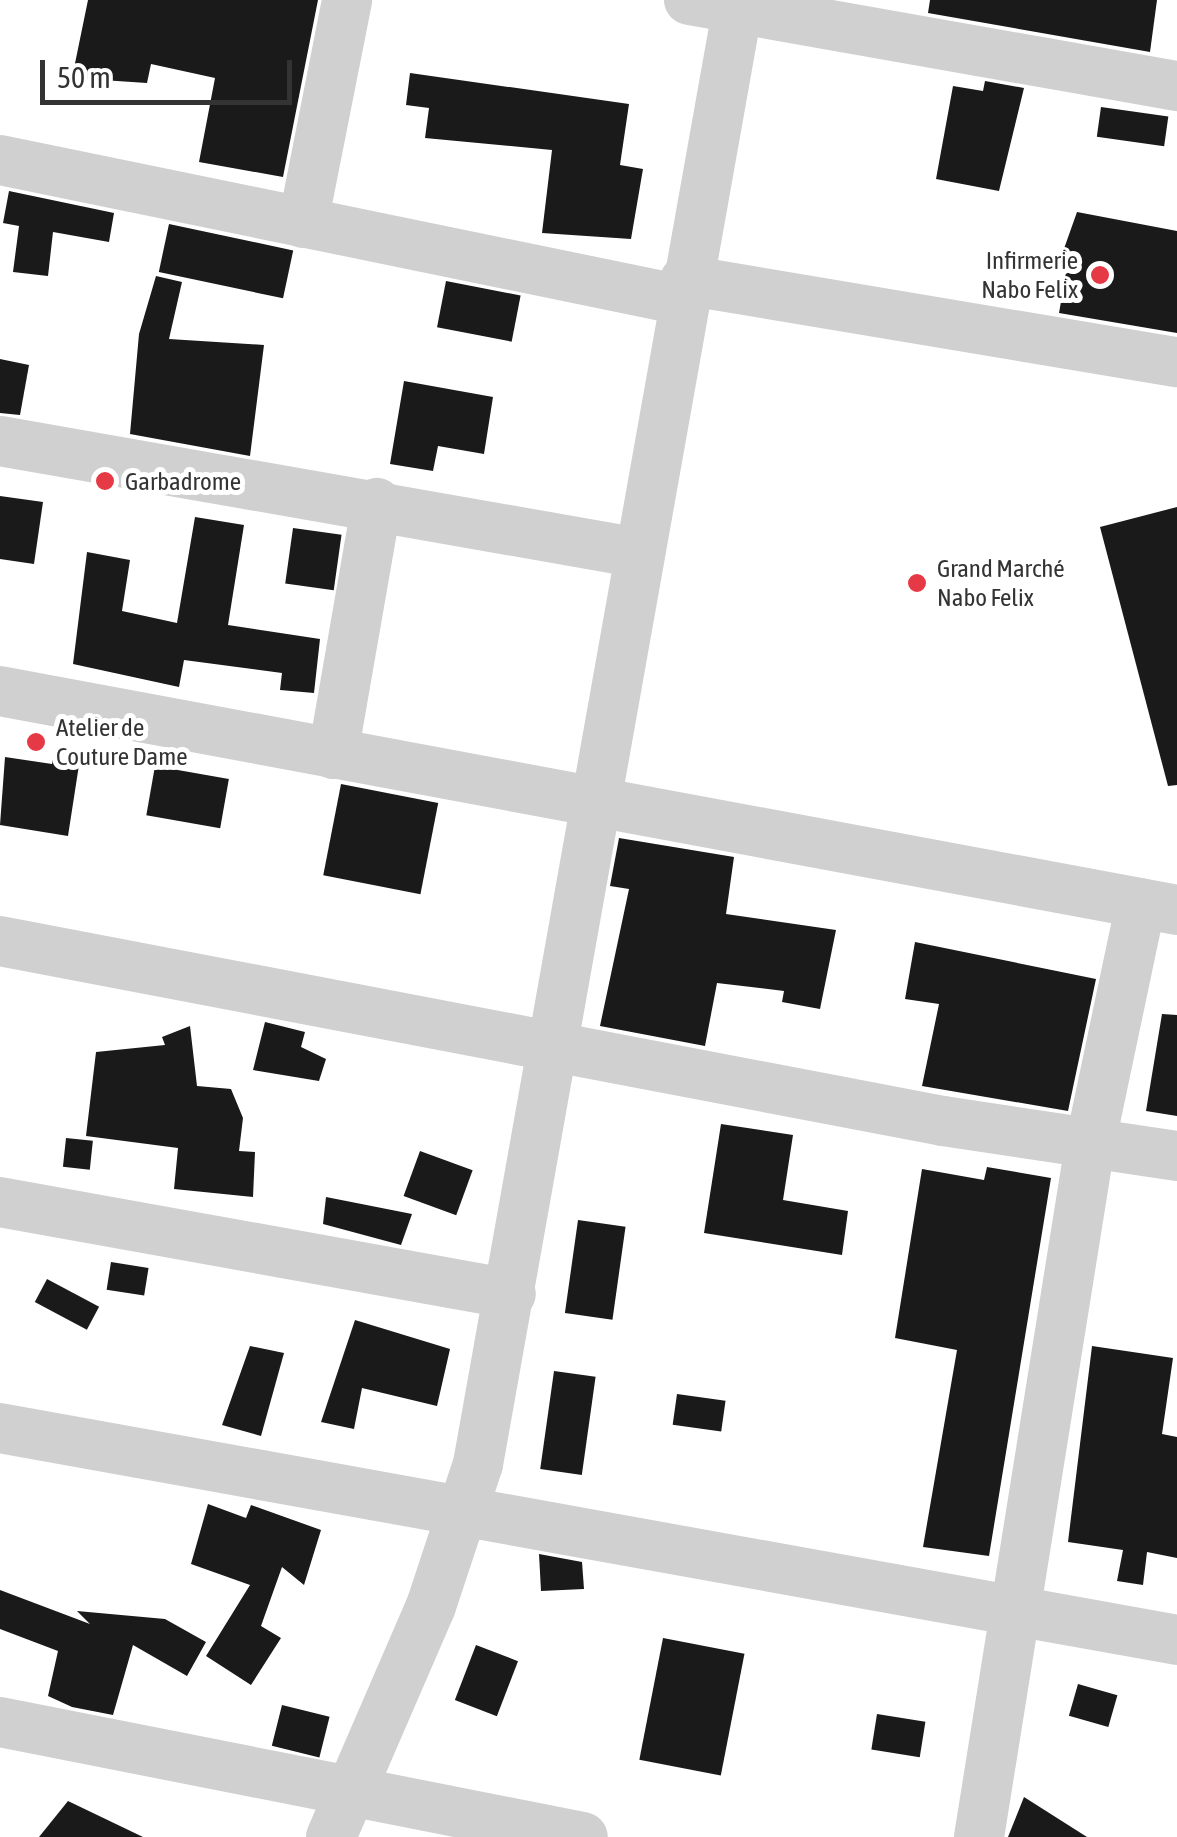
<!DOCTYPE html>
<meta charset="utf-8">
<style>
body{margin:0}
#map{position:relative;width:1177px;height:1837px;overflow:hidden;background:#fff;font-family:"Asap Condensed",sans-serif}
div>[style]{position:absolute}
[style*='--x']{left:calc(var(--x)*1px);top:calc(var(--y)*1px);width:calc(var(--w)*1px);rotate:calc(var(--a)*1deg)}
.building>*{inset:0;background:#1a1a1a;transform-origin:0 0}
.minor>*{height:50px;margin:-25px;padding:0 25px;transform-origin:25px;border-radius:25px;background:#d0d0d0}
.dots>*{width:28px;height:28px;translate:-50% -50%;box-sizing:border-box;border:5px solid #fff;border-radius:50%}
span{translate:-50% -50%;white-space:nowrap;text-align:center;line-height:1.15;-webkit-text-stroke:10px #fff;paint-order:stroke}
.poi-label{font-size:25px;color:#333}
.right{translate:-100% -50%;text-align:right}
.left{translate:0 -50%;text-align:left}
.scale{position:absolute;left:40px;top:60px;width:252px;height:45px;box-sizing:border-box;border:5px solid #333;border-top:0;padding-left:12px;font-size:30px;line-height:35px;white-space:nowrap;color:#333;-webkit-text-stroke:8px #fff;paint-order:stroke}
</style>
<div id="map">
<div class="building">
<i style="clip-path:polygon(88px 0,318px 0,283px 177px,199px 162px,215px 78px,151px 64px,147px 83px,72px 78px)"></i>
<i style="clip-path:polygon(930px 0,1157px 0,1150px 52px,928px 13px)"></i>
<i style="clip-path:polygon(410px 73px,629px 104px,620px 165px,643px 169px,631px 239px,542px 233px,552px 150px,425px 138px,429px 108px,406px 105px)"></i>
<i style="clip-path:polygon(985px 81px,1024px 88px,999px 191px,936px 179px,953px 86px,983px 91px)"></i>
<i style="left:1101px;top:107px;width:68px;height:30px;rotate:8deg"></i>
<i style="clip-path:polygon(9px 191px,114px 213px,109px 242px,53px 232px,48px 276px,13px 272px,19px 226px,3px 223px)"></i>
<i style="clip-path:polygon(1077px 212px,1177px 231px,1177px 333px,1059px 313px,1068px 261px,1060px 260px)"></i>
<i style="left:169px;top:224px;width:127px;height:49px;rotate:12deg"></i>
<i style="clip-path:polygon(156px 276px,182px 282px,169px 339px,264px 345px,250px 456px,130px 434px,139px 334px)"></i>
<i style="left:446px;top:281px;width:76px;height:47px;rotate:11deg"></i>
<i style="clip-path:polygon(0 359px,29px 365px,20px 415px,0 413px)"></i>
<i style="clip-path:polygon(404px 381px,493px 397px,484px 454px,438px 446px,433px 471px,390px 464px)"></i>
<i style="clip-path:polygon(0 496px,43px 502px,34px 564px,0 559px)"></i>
<i style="clip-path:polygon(1177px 507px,1177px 785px,1168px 786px,1100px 527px)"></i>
<i style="clip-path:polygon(195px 517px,244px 525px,228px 625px,320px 639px,314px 693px,280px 690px,282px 673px,184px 660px,179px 687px,73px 664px,87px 552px,130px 560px,122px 611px,177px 623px)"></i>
<i style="left:293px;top:528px;width:49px;height:56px;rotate:8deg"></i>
<i style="clip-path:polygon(55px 748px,81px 752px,68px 836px,0 825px,5px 757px,52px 764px)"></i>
<i style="left:155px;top:766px;width:75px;height:50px;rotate:10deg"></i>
<i style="left:341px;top:784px;width:99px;height:93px;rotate:11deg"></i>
<i style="clip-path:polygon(619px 838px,734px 857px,726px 914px,836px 930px,820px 1009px,782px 1002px,784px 991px,717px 983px,705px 1046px,600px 1026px,629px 889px,610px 886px)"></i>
<i style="clip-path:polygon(915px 942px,1096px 979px,1068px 1111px,922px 1086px,939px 1004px,905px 999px)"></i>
<i style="clip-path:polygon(1162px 1014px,1177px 1015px,1177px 1116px,1146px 1111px)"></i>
<i style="clip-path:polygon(265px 1022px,305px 1032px,301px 1047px,326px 1059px,319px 1081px,253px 1070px)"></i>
<i style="clip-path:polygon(190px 1026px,197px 1086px,231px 1089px,243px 1118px,239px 1151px,255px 1152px,253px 1197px,174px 1189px,178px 1148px,86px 1136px,96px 1052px,165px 1045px,162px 1037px)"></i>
<i style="clip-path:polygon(721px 1124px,793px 1135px,783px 1200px,848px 1211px,842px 1255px,704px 1233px)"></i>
<i style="left:66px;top:1138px;width:27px;height:29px;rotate:6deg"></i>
<i style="left:420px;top:1151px;width:56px;height:48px;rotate:20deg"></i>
<i style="clip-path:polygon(987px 1167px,1051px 1178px,989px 1556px,923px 1547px,957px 1350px,895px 1338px,922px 1169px,984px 1180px)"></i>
<i style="clip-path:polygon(326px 1197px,412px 1214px,401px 1245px,323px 1224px)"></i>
<i style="left:578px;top:1220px;width:48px;height:94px;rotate:8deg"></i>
<i style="left:111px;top:1262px;width:38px;height:28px;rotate:9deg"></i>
<i style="left:47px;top:1279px;width:59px;height:26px;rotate:28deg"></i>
<i style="clip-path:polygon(355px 1320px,450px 1349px,437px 1406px,362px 1388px,354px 1429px,321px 1422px)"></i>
<i style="clip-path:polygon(250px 1346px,284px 1353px,261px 1436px,222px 1425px)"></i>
<i style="clip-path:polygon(1092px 1346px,1173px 1358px,1162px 1434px,1177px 1437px,1177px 1558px,1147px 1552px,1143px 1585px,1117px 1581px,1123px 1550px,1068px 1542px)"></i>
<i style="left:554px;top:1371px;width:42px;height:99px;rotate:8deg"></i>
<i style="left:677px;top:1394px;width:49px;height:31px;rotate:8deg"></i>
<i style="clip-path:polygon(208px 1504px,246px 1518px,251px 1505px,321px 1530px,304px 1585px,282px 1567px,261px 1626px,281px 1638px,251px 1685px,206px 1656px,250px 1585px,191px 1564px)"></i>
<i style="clip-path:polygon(539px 1554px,582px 1562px,584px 1589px,541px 1591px)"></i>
<i style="clip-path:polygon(0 1590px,90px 1624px,77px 1611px,165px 1619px,206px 1642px,187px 1676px,133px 1645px,113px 1715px,72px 1707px,48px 1696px,58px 1651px,0 1629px)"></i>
<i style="left:663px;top:1638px;width:83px;height:124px;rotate:11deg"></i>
<i style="left:476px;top:1645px;width:45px;height:59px;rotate:21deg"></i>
<i style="left:1078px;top:1684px;width:41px;height:33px;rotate:16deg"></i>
<i style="left:282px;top:1705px;width:49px;height:42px;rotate:14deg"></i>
<i style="left:877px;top:1714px;width:49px;height:36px;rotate:9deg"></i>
<i style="clip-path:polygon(1024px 1797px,1087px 1837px,1008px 1837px)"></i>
<i style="clip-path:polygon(68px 1801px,143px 1837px,39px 1837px)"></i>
</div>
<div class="minor">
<i style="--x:689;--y:0;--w:496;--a:10"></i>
<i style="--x:0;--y:160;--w:696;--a:11.6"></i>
<i style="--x:303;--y:223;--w:227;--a:-78.8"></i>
<i style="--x:685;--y:280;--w:499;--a:9.5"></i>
<i style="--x:0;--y:441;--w:644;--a:9.93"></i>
<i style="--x:0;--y:691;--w:1197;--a:10.54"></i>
<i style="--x:333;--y:754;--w:255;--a:-80.1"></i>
<i style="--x:0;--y:941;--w:960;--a:10.81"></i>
<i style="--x:943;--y:1121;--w:237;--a:8.5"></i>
<i style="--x:0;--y:1202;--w:519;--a:10.21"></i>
<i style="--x:0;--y:1428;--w:1196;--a:10.21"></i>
<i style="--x:0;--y:1722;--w:594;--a:11.16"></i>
<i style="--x:331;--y:1837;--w:252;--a:-66.6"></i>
<i style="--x:431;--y:1606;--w:150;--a:-71.7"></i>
<i style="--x:478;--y:1464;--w:1487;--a:-79.89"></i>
<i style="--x:979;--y:1837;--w:701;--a:-80.89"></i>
<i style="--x:1090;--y:1145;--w:247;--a:-78.1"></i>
</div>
<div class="dots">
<i style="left:1100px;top:275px;background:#e63946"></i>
<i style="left:105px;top:481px;background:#e63946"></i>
<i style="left:917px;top:583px;background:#e63946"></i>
<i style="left:36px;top:742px;background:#e63946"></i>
</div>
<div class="poi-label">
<span class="right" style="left:1078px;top:275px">Infirmerie<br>Nabo Felix</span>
<span class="left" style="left:125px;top:481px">Garbadrome</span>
<span class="left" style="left:937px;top:583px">Grand Marché<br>Nabo Felix</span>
<span class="left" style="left:56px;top:742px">Atelier de<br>Couture Dame</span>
</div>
<div class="scale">50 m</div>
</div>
